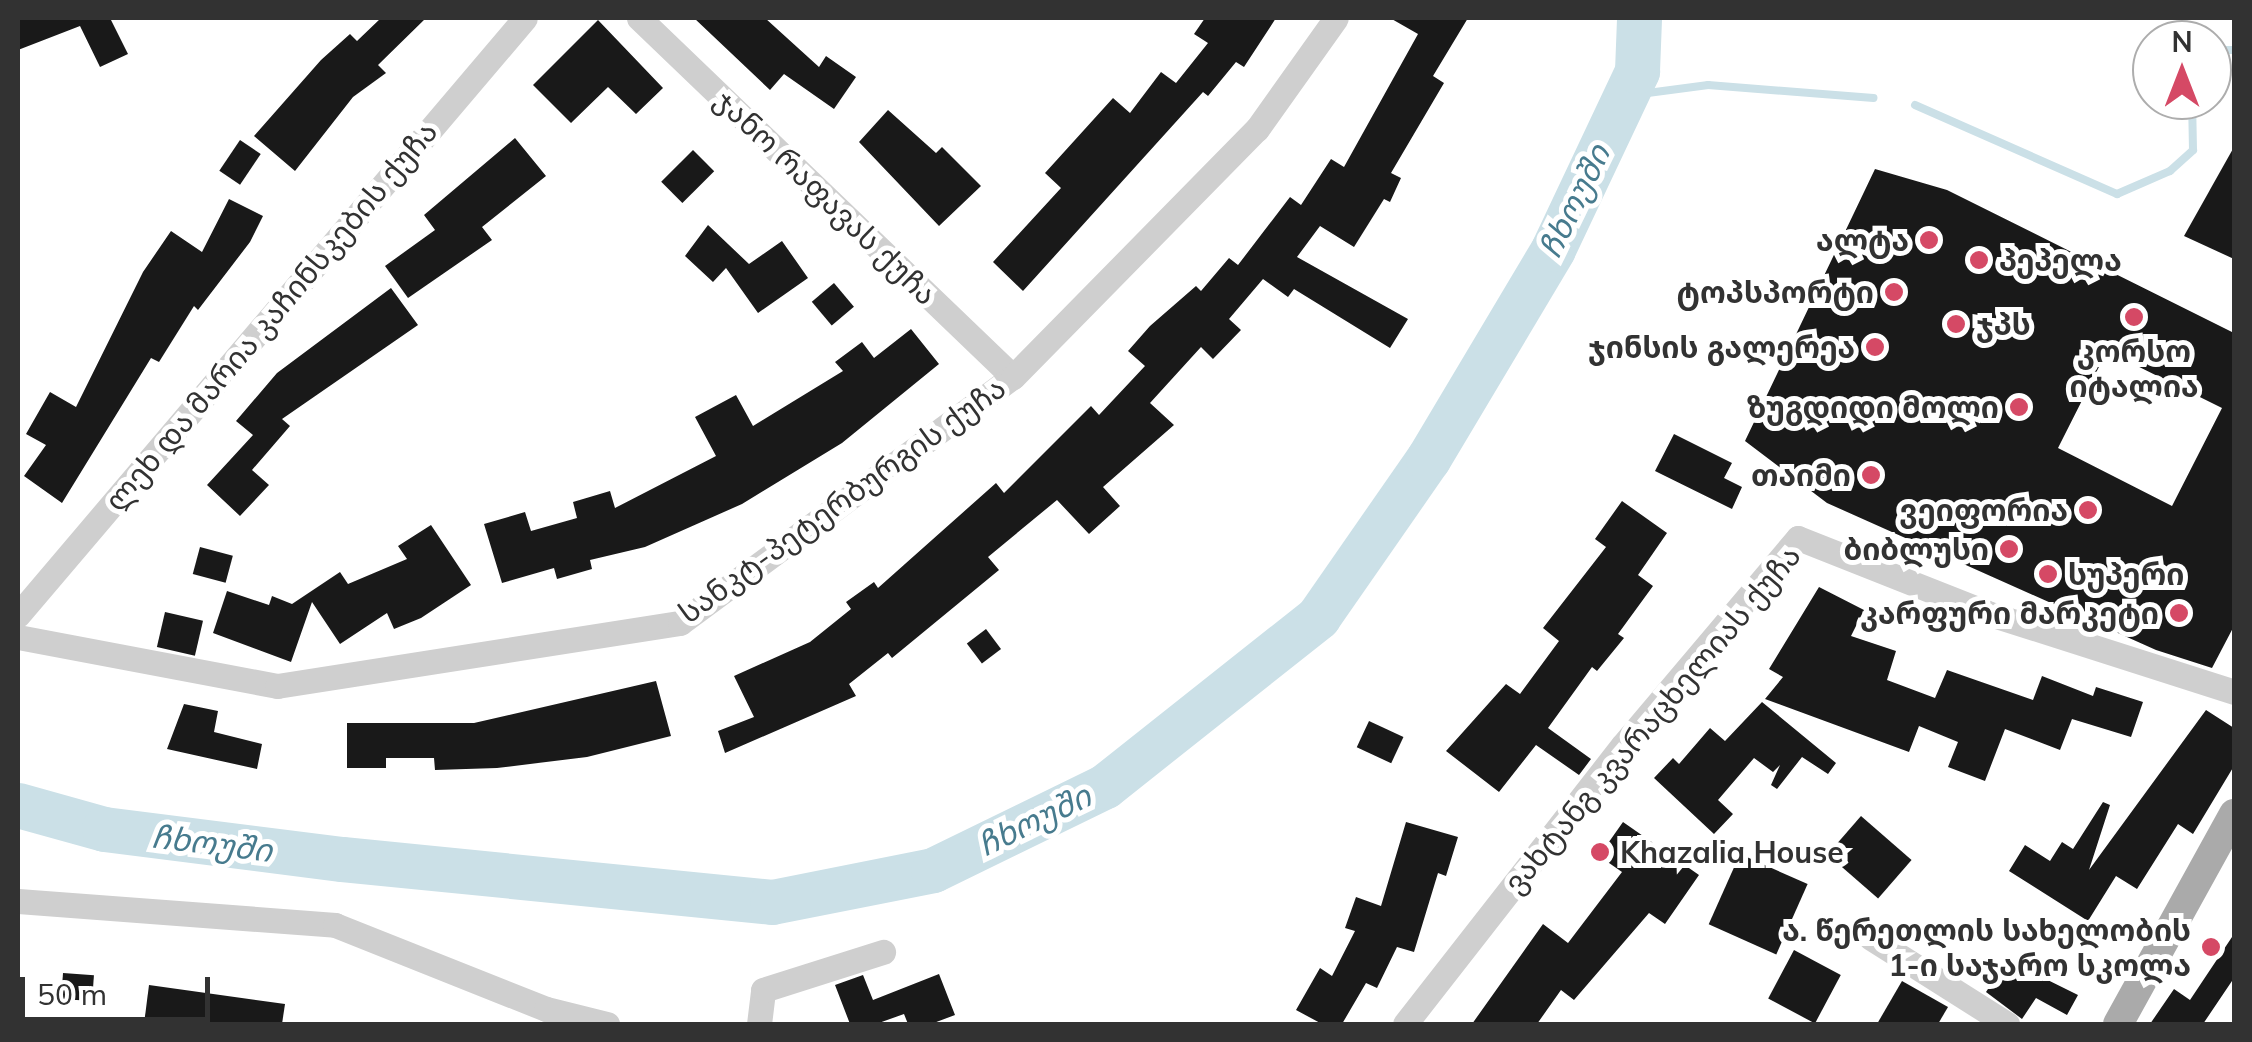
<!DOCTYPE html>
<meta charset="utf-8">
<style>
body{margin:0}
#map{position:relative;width:2252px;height:1042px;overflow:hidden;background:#fff;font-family:Mulish,"Noto Sans Georgian",sans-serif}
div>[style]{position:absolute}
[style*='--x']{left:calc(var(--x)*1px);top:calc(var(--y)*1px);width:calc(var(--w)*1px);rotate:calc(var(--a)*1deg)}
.stream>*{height:8px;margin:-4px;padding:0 4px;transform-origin:4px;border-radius:4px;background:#cbe0e7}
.river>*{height:45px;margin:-22.5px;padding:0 22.5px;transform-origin:22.5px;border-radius:22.5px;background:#cbe0e7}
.building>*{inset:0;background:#191919;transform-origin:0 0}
.minor>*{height:25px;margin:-12.5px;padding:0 12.5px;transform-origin:12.5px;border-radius:12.5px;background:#cfcfcf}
.major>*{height:30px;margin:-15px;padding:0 15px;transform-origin:15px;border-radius:15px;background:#aaa}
.dots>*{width:28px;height:28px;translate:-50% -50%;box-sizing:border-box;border:5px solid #fff;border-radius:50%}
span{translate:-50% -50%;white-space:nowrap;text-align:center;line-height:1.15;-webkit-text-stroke:10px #fff;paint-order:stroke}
.street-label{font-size:30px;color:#323232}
.poi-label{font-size:30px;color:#323232;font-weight:700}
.right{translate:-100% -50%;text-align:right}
.left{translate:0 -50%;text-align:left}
.water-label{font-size:32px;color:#477b8e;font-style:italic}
.frame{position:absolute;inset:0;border:20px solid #323232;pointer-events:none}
.north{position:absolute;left:2132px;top:20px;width:100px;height:100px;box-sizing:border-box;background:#fff;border:2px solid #adadad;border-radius:50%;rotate:0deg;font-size:28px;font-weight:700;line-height:40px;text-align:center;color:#323232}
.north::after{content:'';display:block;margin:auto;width:35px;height:45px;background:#d54965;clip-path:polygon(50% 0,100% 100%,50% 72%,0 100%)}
.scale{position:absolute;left:20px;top:977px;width:190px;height:45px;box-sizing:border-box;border:5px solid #323232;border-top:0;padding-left:12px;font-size:30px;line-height:35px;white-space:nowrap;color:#323232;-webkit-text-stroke:8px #fff;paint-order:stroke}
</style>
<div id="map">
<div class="stream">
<i style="--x:2212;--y:50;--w:22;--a:0"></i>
<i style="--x:1625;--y:96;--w:84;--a:-7.5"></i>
<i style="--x:1708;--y:85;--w:166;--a:4.5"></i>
<i style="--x:1915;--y:105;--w:221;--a:23.8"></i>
<i style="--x:2117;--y:194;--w:58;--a:-23.5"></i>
<i style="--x:2170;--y:171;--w:31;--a:-42"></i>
<i style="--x:2193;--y:150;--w:50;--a:-91.1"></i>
</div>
<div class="river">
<i style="--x:18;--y:805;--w:89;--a:15.6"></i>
<i style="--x:104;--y:829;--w:240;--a:7.2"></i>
<i style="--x:342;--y:859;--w:432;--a:5.7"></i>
<i style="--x:772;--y:902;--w:164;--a:-11.2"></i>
<i style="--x:933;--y:870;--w:191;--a:-26"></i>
<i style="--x:1105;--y:786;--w:272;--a:-38.4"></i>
<i style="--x:1318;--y:617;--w:193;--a:-55.2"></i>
<i style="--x:1428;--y:459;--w:244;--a:-59.2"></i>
<i style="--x:1553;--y:249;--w:197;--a:-64.7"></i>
<i style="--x:1637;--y:71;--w:53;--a:-87.8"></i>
</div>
<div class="building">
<i style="clip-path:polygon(18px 18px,110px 18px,128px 54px,100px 67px,80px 26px,18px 50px)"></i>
<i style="clip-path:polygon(381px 18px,426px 18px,378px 65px,386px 73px,353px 97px,295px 171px,254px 136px,321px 60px,350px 34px,357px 41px)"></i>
<i style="clip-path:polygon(694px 18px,765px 18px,819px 67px,826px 56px,856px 77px,834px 109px,784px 74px,770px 90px)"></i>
<i style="clip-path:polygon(1205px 18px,1276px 18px,1244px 67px,1236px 62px,1208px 96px,1203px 92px,1023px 291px,993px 262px,1061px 188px,1045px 173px,1113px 98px,1130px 113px,1161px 72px,1176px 83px,1208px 43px,1194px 34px)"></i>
<i style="clip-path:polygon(1390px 18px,1468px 18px,1433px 76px,1444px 83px,1391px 173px,1401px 178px,1390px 202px,1384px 199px,1354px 247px,1320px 226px,1297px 257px,1408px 319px,1390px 348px,1294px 289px,1288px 297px,1263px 279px,1229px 319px,1241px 330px,1213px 359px,1201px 347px,1150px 403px,1174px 425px,1103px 487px,1120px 506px,1089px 534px,1057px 500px,988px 557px,999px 570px,892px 658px,888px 653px,849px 684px,856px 696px,725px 753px,718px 731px,754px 717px,734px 676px,810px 642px,851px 609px,846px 602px,874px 582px,878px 588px,996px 483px,1004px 493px,1091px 406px,1099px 415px,1145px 366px,1128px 351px,1150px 326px,1196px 286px,1201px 291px,1229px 258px,1238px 265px,1290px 197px,1301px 205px,1331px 159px,1344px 167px,1418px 34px)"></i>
<i style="clip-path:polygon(598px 20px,663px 88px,636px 114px,608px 87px,571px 123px,533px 85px)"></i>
<i style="clip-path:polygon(888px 110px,936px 153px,942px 147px,981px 186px,939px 226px,859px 142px)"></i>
<i style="clip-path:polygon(515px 138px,546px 176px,482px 227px,492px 240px,408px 298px,385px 266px,435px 230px,424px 215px)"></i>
<i style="left:240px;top:140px;width:25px;height:37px;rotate:34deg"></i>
<i style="clip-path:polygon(2234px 147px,2234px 259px,2184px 236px)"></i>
<i style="left:693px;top:150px;width:30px;height:45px;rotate:45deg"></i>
<i style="clip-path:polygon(evenodd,1875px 169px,1947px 190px,2234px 333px,2234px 626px,2212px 668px,2156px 650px,1827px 503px,1745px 441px,1875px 169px,2107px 351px,2222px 408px,2172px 506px,2058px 448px,2107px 351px)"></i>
<i style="clip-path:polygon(229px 199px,263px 216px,250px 242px,198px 310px,194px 306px,159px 362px,151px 358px,62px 503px,24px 476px,46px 445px,26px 434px,50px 392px,76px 407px,143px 272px,171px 231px,202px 252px)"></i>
<i style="clip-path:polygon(708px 225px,749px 264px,782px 241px,808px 278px,758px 313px,726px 268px,713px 282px,685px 256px)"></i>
<i style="left:834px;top:283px;width:31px;height:29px;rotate:50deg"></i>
<i style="clip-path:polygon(391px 288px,418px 325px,282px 419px,290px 426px,252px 470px,269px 485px,240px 516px,207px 485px,253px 435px,236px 421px,277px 373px)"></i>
<i style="clip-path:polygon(911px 329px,939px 364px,842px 443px,742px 504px,645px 547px,590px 560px,592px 569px,557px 579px,554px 568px,502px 583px,484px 524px,525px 512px,531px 531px,577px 518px,573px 502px,610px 491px,615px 508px,716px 456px,695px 417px,736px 395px,753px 426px,843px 371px,835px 362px,862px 342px,874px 358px)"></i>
<i style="clip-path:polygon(1674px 434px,1732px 463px,1724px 478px,1742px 487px,1732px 509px,1655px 471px)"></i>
<i style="clip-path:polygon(1622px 501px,1667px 533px,1638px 575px,1653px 586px,1618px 634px,1624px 638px,1597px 671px,1592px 667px,1548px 728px,1591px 759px,1579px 775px,1536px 745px,1499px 792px,1446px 751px,1506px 684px,1520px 694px,1559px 641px,1543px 628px,1606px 547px,1595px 539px)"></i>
<i style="clip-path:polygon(431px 525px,471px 585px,421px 618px,394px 629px,387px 613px,340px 644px,312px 602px,291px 662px,213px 633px,227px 591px,269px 605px,272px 596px,292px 604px,340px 572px,348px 584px,407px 559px,398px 546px)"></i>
<i style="left:200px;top:547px;width:34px;height:28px;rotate:15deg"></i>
<i style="clip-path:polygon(1819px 587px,1864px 610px,1851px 636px,1896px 651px,1887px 680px,1935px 698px,1947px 670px,2033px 700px,2042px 676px,2093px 696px,2096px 687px,2143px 702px,2131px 737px,2072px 719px,2060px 750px,2005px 729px,1985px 781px,1948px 767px,1958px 742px,1919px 726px,1909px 752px,1765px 699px,1783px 677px,1769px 669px)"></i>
<i style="left:165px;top:612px;width:39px;height:36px;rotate:13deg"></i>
<i style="left:986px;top:629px;width:25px;height:24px;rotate:53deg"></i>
<i style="clip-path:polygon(656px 681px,671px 736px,587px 757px,497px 768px,435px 770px,434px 758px,386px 758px,386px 768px,347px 768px,347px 723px,474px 723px)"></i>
<i style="clip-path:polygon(1762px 702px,1836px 763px,1828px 774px,1802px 757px,1777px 789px,1771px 785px,1780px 765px,1773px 772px,1754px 758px,1718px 800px,1733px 814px,1714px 834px,1654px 778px,1673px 758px,1679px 764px,1710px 728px,1725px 741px)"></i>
<i style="clip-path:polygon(184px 704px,218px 711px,214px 732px,262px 744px,257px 769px,167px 749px)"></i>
<i style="clip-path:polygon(2206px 710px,2234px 728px,2234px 766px,2193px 834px,2178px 824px,2137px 889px,2116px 876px,2088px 921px,2009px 871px,2025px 845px,2050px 861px,2062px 842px,2073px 849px,2103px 802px,2110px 805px,2089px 870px)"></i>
<i style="left:1369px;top:721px;width:38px;height:29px;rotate:25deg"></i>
<i style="left:1861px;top:816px;width:67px;height:51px;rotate:41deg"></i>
<i style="clip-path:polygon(1406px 822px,1458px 837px,1446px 876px,1438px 873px,1414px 952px,1397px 947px,1377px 988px,1366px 983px,1342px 1024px,1322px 1024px,1296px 1010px,1320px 968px,1332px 976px,1355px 931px,1345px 928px,1356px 897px,1381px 906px)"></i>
<i style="clip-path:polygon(1623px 822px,1699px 875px,1665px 924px,1649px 913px,1574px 1000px,1561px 990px,1537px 1024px,1472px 1024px,1543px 924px,1568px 943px,1622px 872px,1599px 856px)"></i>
<i style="left:1740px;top:854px;width:74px;height:77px;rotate:24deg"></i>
<i style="clip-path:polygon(2234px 934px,2234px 978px,2203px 1024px,2150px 1024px,2174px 989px,2190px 1000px)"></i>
<i style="left:1794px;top:950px;width:53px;height:55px;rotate:28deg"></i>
<i style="clip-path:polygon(2007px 960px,2078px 995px,2067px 1015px,2036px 998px,2022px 1019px,1986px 992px)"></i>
<i style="left:63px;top:973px;width:31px;height:26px;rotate:4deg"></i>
<i style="clip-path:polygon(939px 974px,955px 1015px,931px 1024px,908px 1024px,904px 1014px,876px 1024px,850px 1024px,835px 985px,863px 975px,873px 1000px)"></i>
<i style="clip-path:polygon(1902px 981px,1948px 1007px,1938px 1024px,1877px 1024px)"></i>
<i style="clip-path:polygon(149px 985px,285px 1004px,282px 1024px,144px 1024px)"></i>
</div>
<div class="minor">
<i style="--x:639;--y:18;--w:518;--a:43.83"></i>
<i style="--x:18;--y:615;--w:783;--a:-49.66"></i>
<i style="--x:18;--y:637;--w:264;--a:10.7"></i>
<i style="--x:277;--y:686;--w:408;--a:-8.9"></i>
<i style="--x:680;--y:623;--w:414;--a:-36.5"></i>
<i style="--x:1013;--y:377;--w:348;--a:-45.5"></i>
<i style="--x:1257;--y:129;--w:136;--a:-54.6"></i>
<i style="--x:18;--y:901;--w:318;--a:4.3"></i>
<i style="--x:335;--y:925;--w:227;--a:21.7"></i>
<i style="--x:546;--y:1009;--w:63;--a:13.8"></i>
<i style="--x:1871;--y:938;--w:161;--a:32.3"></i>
<i style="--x:759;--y:1024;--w:34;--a:-83"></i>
<i style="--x:763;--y:990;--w:126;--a:-17.6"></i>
<i style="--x:1405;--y:1024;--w:354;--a:-52"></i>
<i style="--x:1623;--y:745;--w:271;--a:-49.8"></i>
<i style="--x:1798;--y:538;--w:203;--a:21.6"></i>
<i style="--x:1987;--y:613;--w:259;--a:17.7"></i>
</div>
<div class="major">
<i style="--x:2118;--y:1024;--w:240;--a:-61.1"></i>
</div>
<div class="dots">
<i style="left:1929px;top:240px;background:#d54965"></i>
<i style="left:1979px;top:260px;background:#d54965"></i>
<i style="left:1894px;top:292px;background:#d54965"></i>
<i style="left:2134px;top:317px;background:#d54965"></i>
<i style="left:1956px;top:324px;background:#d54965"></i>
<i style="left:1875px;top:347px;background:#d54965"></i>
<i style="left:2019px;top:407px;background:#d54965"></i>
<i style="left:1871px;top:475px;background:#d54965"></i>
<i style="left:2088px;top:510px;background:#d54965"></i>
<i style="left:2009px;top:549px;background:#d54965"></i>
<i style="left:2048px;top:574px;background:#d54965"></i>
<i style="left:2179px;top:613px;background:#d54965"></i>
<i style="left:1600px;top:852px;background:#d54965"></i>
<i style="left:2211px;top:947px;background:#d54965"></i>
</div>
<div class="street-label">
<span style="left:826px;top:197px;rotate:44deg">ჯანო რაფავას ქუჩა</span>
<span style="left:271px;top:316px;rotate:-50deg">ლეხ და მარია კაჩინსკების ქუჩა</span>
<span style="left:842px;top:500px;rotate:-36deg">სანკტ-პეტერბურგის ქუჩა</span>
<span style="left:1652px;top:719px;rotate:-50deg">ვახტანგ კვარაცხელიას ქუჩა</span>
</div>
<div class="poi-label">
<span class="right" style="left:1909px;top:240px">ალტა</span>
<span class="left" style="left:1999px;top:260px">პეპელა</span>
<span class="right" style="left:1874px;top:292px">ტოპსპორტი</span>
<span class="left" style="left:1976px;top:324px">ჯპს</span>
<span class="right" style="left:1855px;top:347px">ჯინსის გალერეა</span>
<span style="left:2134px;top:368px">კორსო<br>იტალია</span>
<span class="right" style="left:1999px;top:407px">ზუგდიდი მოლი</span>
<span class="right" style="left:1851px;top:475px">თაიმი</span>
<span class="right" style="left:2068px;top:510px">ვეიფორია</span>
<span class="right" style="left:1989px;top:549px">ბიბლუსი</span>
<span class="left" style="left:2068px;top:574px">სუპერი</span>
<span class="right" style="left:2159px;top:613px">კარფური მარკეტი</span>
<span class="left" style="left:1620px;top:852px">Khazalia House</span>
<span class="right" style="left:2191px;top:947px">ა. წერეთლის სახელობის<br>1-ი საჯარო სკოლა</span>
</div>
<div class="water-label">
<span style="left:1574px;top:201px;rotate:-64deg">ჩხოუში</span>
<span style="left:1034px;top:820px;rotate:-26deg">ჩხოუში</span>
<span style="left:212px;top:843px;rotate:7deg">ჩხოუში</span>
</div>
<div class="frame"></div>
<div class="north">N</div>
<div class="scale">50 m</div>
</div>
